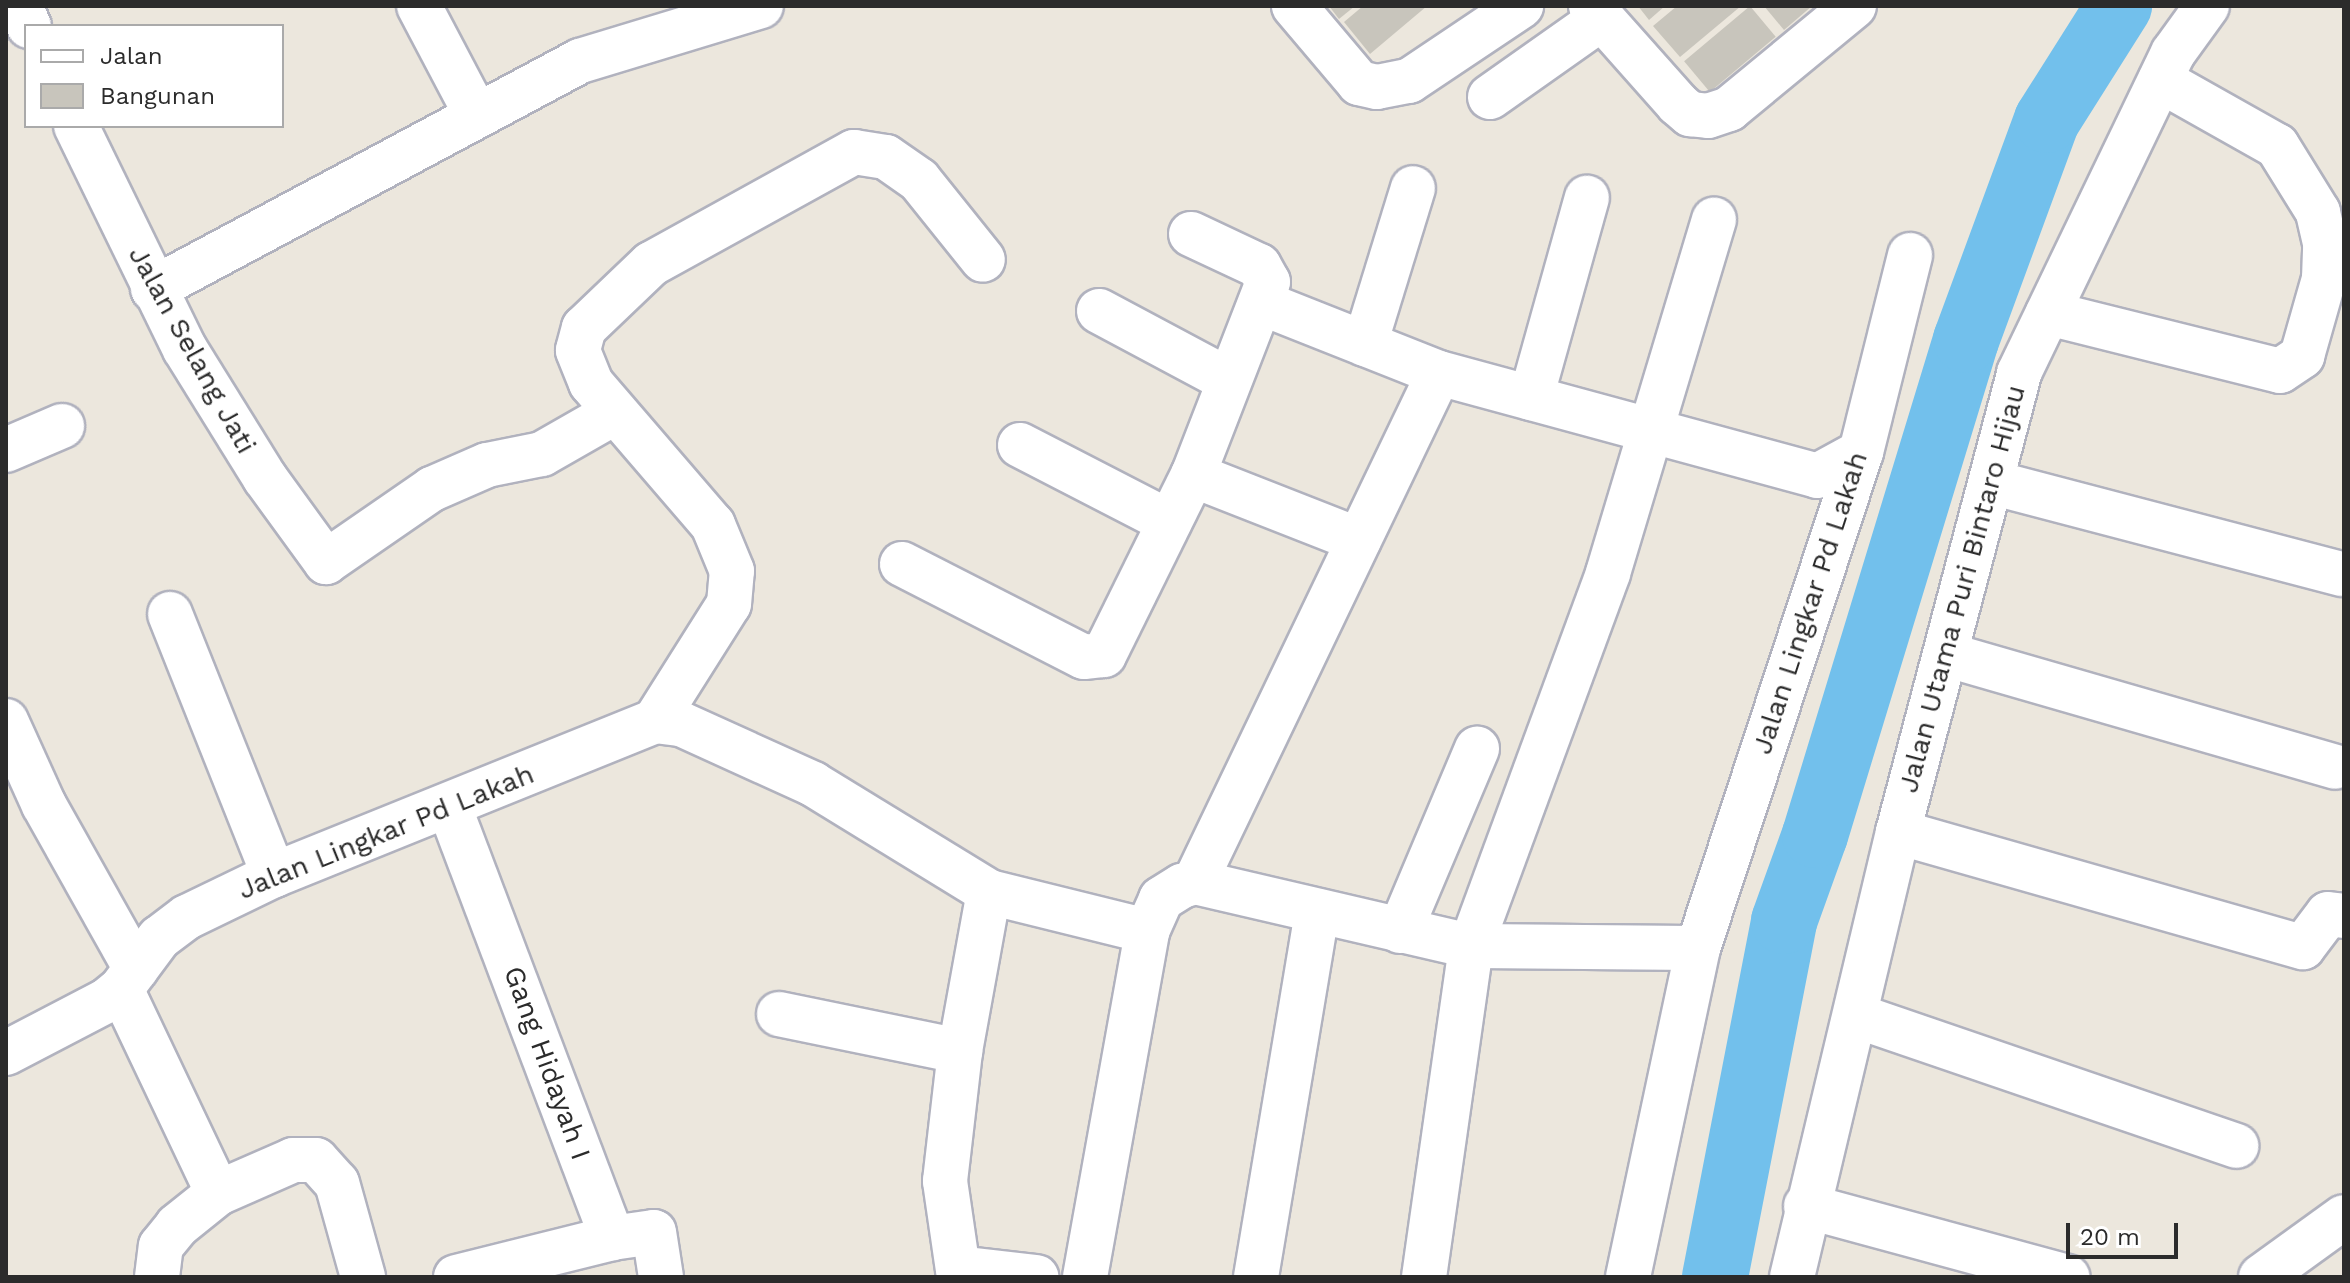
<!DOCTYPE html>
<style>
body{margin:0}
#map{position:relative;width:2350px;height:1283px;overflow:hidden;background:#ece7dd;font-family:"Work Sans",sans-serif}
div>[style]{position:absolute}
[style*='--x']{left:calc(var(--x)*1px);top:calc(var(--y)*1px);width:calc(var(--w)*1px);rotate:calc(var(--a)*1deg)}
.river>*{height:66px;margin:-33px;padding:0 33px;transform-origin:33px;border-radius:33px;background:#72c0ec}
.building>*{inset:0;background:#c8c5bc;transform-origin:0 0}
.roads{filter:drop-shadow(2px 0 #b1b2be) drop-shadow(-2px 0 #b1b2be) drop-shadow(0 2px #b1b2be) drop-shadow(0 -2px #b1b2be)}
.minor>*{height:44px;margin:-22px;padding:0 22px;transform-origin:22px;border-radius:22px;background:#fff}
span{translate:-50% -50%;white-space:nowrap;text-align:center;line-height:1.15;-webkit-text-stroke:6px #fff;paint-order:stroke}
.street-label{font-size:28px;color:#2b2b2b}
.frame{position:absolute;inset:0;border:8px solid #2b2b2b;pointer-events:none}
.legend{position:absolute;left:24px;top:24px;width:260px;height:104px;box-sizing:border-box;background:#fff;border:2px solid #aaa;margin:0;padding:10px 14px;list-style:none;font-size:24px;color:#2b2b2b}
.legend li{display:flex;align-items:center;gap:16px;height:40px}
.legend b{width:40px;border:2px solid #aaa}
.scale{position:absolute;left:2066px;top:1223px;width:112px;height:36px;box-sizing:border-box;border:4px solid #2b2b2b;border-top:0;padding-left:10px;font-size:24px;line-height:28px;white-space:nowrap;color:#2b2b2b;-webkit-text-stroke:6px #fff;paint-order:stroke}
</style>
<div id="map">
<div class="river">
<i style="--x:1715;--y:1277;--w:363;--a:-79"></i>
<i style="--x:1784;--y:921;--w:91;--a:-70.2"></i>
<i style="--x:1815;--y:835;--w:518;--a:-73.04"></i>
<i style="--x:1966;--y:340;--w:234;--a:-69.8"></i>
<i style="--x:2047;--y:120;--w:135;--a:-57.7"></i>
</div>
<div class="building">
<i style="clip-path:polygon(1329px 6px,1355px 6px,1339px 19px)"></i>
<i style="clip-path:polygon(1363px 6px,1427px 6px,1370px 54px,1344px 22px)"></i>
<i style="clip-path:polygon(1638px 6px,1665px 6px,1649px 20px)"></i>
<i style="clip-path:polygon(1677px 6px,1741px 6px,1680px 57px,1653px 26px)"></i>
<i style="left:1750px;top:6px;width:40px;height:86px;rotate:50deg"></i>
<i style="clip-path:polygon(1764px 6px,1812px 6px,1784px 30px)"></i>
</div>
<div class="roads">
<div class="minor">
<i style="--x:20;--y:6;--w:22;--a:66"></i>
<i style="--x:419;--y:6;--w:124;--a:62.2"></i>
<i style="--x:1294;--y:6;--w:101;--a:49.8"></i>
<i style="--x:1359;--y:83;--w:18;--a:13"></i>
<i style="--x:1377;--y:87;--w:33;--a:-11"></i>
<i style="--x:1409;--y:81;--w:135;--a:-33.8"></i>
<i style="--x:1591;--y:6;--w:131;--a:48.4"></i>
<i style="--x:1678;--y:104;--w:16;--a:40"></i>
<i style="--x:1690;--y:114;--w:18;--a:6"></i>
<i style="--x:1708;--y:116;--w:22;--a:-18"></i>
<i style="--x:1729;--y:109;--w:162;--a:-39.5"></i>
<i style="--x:1490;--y:97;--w:137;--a:-35.2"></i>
<i style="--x:76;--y:126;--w:248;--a:64"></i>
<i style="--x:185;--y:349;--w:152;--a:58.2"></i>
<i style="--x:265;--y:478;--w:104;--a:54"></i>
<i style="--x:326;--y:562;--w:129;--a:-34.6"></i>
<i style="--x:432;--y:489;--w:60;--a:-23.6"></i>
<i style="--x:487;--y:465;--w:56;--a:-11.3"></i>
<i style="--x:542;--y:454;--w:83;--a:-29.7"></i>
<i style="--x:1191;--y:234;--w:75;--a:25.2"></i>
<i style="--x:1259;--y:266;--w:18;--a:61"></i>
<i style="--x:1268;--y:282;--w:207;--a:111.2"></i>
<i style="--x:1193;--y:475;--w:178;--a:21.4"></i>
<i style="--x:153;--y:289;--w:484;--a:-28.1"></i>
<i style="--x:580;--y:61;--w:189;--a:-16.9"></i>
<i style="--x:1262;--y:303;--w:190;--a:21.6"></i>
<i style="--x:1099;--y:311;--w:146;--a:28.1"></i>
<i style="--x:2048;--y:313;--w:239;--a:14"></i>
<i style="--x:2280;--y:371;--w:27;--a:-34"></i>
<i style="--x:2302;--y:356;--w:80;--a:-74.1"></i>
<i style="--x:2324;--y:279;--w:36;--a:-88"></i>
<i style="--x:2325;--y:243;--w:32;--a:-103"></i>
<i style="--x:2318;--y:212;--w:78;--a:-121.8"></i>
<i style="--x:2277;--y:146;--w:134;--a:-150.6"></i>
<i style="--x:1365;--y:344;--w:163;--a:-72.9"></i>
<i style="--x:1531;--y:398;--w:208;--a:-74.4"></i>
<i style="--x:1020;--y:445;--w:168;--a:27.3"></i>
<i style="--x:6;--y:450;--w:61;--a:-23.2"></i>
<i style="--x:1991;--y:482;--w:363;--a:14.7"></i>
<i style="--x:902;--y:564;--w:204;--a:27.1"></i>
<i style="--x:1084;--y:657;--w:20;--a:-6"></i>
<i style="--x:1104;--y:655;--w:201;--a:-63.7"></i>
<i style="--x:170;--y:614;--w:281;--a:68.3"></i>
<i style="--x:1948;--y:655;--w:403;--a:16.1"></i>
<i style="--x:6;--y:721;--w:92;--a:65.7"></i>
<i style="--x:44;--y:805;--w:188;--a:60.7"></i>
<i style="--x:655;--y:721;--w:138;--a:-57.7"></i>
<i style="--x:729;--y:604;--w:33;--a:-85"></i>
<i style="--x:732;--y:571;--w:50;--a:-112.4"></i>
<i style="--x:713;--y:525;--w:187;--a:-130.7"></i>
<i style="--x:591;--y:383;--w:35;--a:-112"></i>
<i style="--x:578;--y:350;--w:23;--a:-75"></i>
<i style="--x:584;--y:328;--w:93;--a:-43.7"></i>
<i style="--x:651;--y:264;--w:232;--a:-28.9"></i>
<i style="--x:854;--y:152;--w:32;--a:9"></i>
<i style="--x:886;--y:157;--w:40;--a:34.9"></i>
<i style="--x:919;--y:180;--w:102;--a:51.3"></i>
<i style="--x:449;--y:806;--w:462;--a:69.3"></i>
<i style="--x:612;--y:1238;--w:42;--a:-8.1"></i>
<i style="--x:654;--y:1232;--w:46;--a:81.2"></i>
<i style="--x:1898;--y:832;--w:421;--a:15.9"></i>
<i style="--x:2303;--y:947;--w:41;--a:-52.9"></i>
<i style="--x:2328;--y:914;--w:16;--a:7"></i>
<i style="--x:1195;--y:882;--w:564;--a:-64.39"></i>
<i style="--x:1439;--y:373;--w:392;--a:15.2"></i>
<i style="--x:1817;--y:476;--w:50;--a:-28.6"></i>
<i style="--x:1400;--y:931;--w:198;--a:-67.1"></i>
<i style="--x:121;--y:989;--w:226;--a:64.6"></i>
<i style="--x:779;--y:1014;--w:185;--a:11.6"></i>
<i style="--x:1857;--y:1016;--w:401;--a:18.9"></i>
<i style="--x:6;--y:1053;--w:113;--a:-27.5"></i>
<i style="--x:106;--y:1001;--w:19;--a:-39"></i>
<i style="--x:121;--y:989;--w:64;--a:-53.3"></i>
<i style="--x:159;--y:938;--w:35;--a:-37"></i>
<i style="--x:187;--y:917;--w:97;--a:-25.8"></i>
<i style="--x:274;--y:875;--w:411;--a:-22"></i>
<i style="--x:655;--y:721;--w:26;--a:7"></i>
<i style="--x:681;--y:724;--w:145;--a:24.4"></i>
<i style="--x:813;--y:784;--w:206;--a:31.5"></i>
<i style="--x:989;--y:892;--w:163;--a:13.9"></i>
<i style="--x:1806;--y:1206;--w:271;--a:15.2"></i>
<i style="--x:958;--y:1268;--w:79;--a:6.6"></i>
<i style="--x:157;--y:1277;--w:31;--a:-83"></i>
<i style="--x:161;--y:1246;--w:26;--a:-51"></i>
<i style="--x:177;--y:1226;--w:53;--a:-38.8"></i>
<i style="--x:218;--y:1193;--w:82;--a:-23.7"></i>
<i style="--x:293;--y:1160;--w:23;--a:0"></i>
<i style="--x:316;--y:1160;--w:31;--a:48"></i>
<i style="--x:337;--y:1183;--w:98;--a:74.5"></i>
<i style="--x:456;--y:1277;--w:161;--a:-14"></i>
<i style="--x:959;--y:1277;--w:97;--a:-98.3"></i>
<i style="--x:945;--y:1181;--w:131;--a:-83.4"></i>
<i style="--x:960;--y:1051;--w:162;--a:-79.7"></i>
<i style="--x:1085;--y:1277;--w:352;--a:-79.8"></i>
<i style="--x:1147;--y:931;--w:35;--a:-66"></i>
<i style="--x:1161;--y:899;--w:25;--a:-32"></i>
<i style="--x:1182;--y:886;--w:14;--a:-17"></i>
<i style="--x:1195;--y:882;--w:283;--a:13.1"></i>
<i style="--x:1471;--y:946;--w:227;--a:0.5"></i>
<i style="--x:1256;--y:1277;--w:371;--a:-80.5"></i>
<i style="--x:1424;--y:1277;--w:334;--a:-81.9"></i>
<i style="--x:1471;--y:946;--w:397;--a:-69.8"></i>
<i style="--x:1608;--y:573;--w:369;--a:-73.3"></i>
<i style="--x:1628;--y:1277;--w:336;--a:-78"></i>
<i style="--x:1698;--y:948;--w:522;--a:-71.81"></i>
<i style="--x:1861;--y:452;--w:203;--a:-76"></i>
<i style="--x:1792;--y:1277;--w:457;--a:-76.6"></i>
<i style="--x:1898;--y:832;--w:475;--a:-75.2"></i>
<i style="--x:2019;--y:373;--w:355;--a:-64.3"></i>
<i style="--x:2173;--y:53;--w:58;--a:-54.1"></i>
<i style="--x:2261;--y:1277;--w:102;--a:-35.9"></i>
</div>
</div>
<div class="street-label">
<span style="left:192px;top:350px;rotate:61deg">Jalan Selang Jati</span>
<span style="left:1962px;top:589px;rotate:-75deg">Jalan Utama Puri Bintaro Hijau</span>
<span style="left:1810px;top:603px;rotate:-72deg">Jalan Lingkar Pd Lakah</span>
<span style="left:386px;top:832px;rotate:-22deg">Jalan Lingkar Pd Lakah</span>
<span style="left:547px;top:1063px;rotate:70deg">Gang Hidayah I</span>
</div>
<div class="frame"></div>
<ul class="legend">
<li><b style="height:10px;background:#fff"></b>Jalan</li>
<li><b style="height:22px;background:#c8c5bc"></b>Bangunan</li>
</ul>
<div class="scale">20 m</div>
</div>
